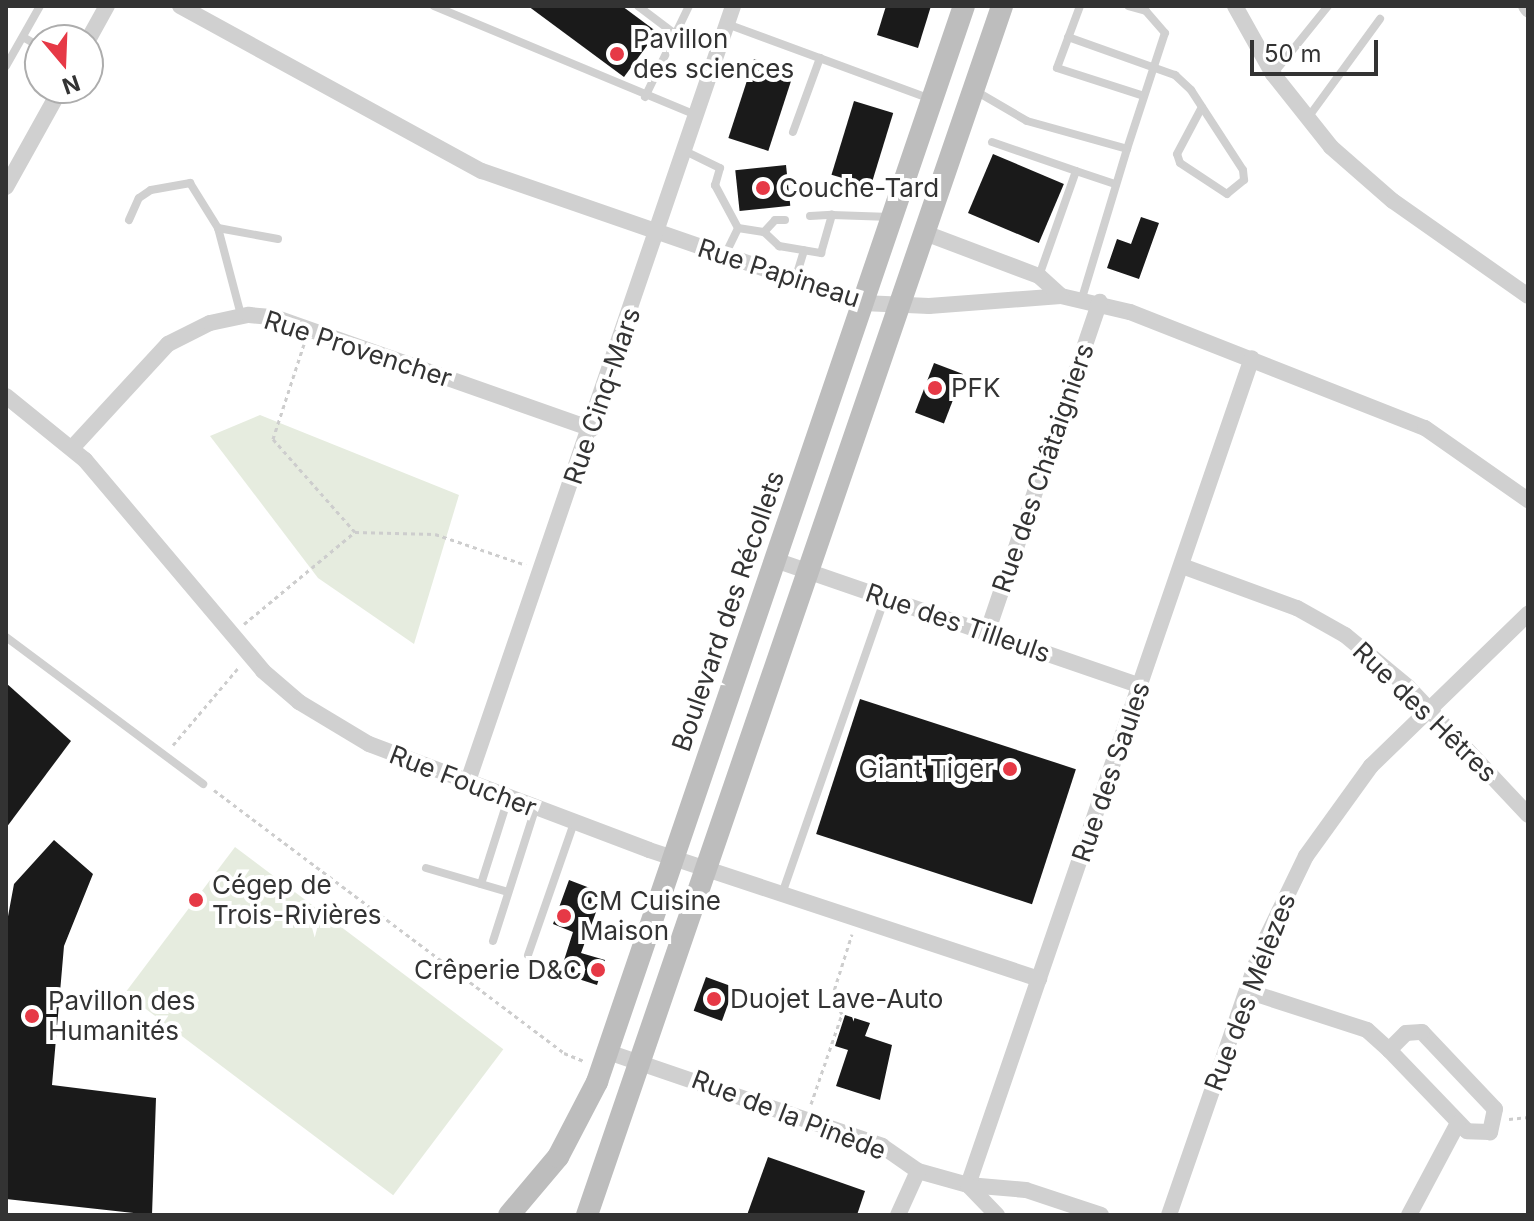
<!DOCTYPE html>
<meta charset="utf-8">
<style>
body{margin:0}
#map{position:relative;width:1534px;height:1221px;overflow:hidden;background:#fff;font-family:Inter,sans-serif}
div>[style]{position:absolute}
[style*='--x']{left:calc(var(--x)*1px);top:calc(var(--y)*1px);width:calc(var(--w)*1px);rotate:calc(var(--a)*1deg)}
.green>*{inset:0;background:#e6ecdf;transform-origin:0 0}
.building>*{inset:0;background:#1a1a1a;transform-origin:0 0}
.path>*{height:3px;margin-top:-1.5px;transform-origin:0;background:repeating-linear-gradient(90deg,#cdcdcd 0 4px,transparent 0 8px)}
.lane>*{height:8px;margin:-4px;padding:0 4px;transform-origin:4px;border-radius:4px;background:#d0d0d0}
.street>*{height:16px;margin:-8px;padding:0 8px;transform-origin:8px;border-radius:8px;background:#d0d0d0}
.secondary>*{height:22px;margin:-11px;padding:0 11px;transform-origin:11px;border-radius:11px;background:#bdbdbd}
.dots>*{width:22px;height:22px;translate:-50% -50%;box-sizing:border-box;border:4px solid #fff;border-radius:50%}
span{translate:-50% -50%;white-space:nowrap;text-align:center;line-height:1.15;-webkit-text-stroke:8px #fff;paint-order:stroke}
.poi-label{font-size:26px;color:#333}
.left{translate:0 -50%;text-align:left}
.right{translate:-100% -50%;text-align:right}
.street-label{font-size:26px;color:#333}
.frame{position:absolute;inset:0;border:8px solid #333;pointer-events:none}
.north{position:absolute;left:24px;top:24px;width:80px;height:80px;box-sizing:border-box;background:#fff;border:2px solid #adadad;border-radius:50%;rotate:161deg;font-size:22px;font-weight:700;line-height:32px;text-align:center;color:#333}
.north::after{content:'';display:block;margin:auto;width:28px;height:36px;background:#e63946;clip-path:polygon(50% 0,100% 100%,50% 72%,0 100%)}
.scale{position:absolute;left:1250px;top:40px;width:128px;height:36px;box-sizing:border-box;border:4px solid #333;border-top:0;padding-left:10px;font-size:24px;line-height:28px;white-space:nowrap;color:#333;-webkit-text-stroke:6px #fff;paint-order:stroke}
</style>
<div id="map">
<div class="green">
<i style="clip-path:polygon(260px 415px,459px 495px,414px 644px,318px 578px,210px 436px)"></i>
<i style="left:235px;top:847px;width:336px;height:183px;rotate:37deg"></i>
</div>
<div class="building">
<i style="clip-path:polygon(528px 6px,622px 6px,657px 32px,624px 77px)"></i>
<i style="clip-path:polygon(886px 6px,931px 6px,918px 48px,877px 35px)"></i>
<i style="left:754px;top:59px;width:42px;height:83px;rotate:18deg"></i>
<i style="left:854px;top:101px;width:41px;height:77px;rotate:17deg"></i>
<i style="left:993px;top:154px;width:77px;height:64px;rotate:23deg"></i>
<i style="left:786px;top:165px;width:41px;height:51px;rotate:84deg"></i>
<i style="clip-path:polygon(1141px 217px,1159px 223px,1139px 279px,1107px 268px,1117px 239px,1131px 244px)"></i>
<i style="left:934px;top:363px;width:31px;height:53px;rotate:21deg"></i>
<i style="clip-path:polygon(6px 683px,71px 741px,6px 828px)"></i>
<i style="left:860px;top:699px;width:227px;height:142px;rotate:18deg"></i>
<i style="clip-path:polygon(54px 840px,93px 874px,64px 946px,52px 1085px,156px 1098px,152px 1215px,6px 1199px,6px 927px,14px 884px)"></i>
<i style="clip-path:polygon(569px 880px,603px 893px,581px 953px,605px 960px,597px 985px,560px 973px,573px 932px,553px 924px)"></i>
<i style="left:706px;top:977px;width:30px;height:36px;rotate:20deg"></i>
<i style="clip-path:polygon(845px 1015px,870px 1023px,865px 1036px,892px 1045px,880px 1100px,836px 1086px,848px 1050px,835px 1046px)"></i>
<i style="clip-path:polygon(768px 1157px,865px 1191px,857px 1215px,747px 1215px)"></i>
</div>
<div class="path">
<i style="--x:304;--y:344;--w:100;--a:108.1"></i>
<i style="--x:273;--y:439;--w:124;--a:48.6"></i>
<i style="--x:244;--y:624;--w:144;--a:-39.7"></i>
<i style="--x:355;--y:532;--w:80;--a:1.4"></i>
<i style="--x:435;--y:534;--w:96;--a:18.8"></i>
<i style="--x:173;--y:745;--w:101;--a:-49.8"></i>
<i style="--x:214;--y:790;--w:438;--a:36.9"></i>
<i style="--x:564;--y:1053;--w:22;--a:22"></i>
<i style="--x:811;--y:1104;--w:95;--a:-71"></i>
<i style="--x:842;--y:1014;--w:20;--a:-120"></i>
<i style="--x:832;--y:997;--w:66;--a:-72.4"></i>
<i style="--x:1509;--y:1119;--w:19;--a:-6"></i>
</div>
<div class="lane">
<i style="--x:434;--y:6;--w:284;--a:22.6"></i>
<i style="--x:638;--y:6;--w:46;--a:37.1"></i>
<i style="--x:1080;--y:6;--w:66;--a:110.4"></i>
<i style="--x:1057;--y:68;--w:91;--a:17.8"></i>
<i style="--x:727;--y:24;--w:217;--a:20.2"></i>
<i style="--x:23;--y:37;--w:20;--a:30"></i>
<i style="--x:1068;--y:37;--w:114;--a:19.6"></i>
<i style="--x:1175;--y:75;--w:22;--a:43"></i>
<i style="--x:1191;--y:90;--w:95;--a:57"></i>
<i style="--x:1243;--y:170;--w:10;--a:84"></i>
<i style="--x:1244;--y:180;--w:22;--a:141"></i>
<i style="--x:1227;--y:194;--w:56;--a:-146.6"></i>
<i style="--x:1180;--y:163;--w:9;--a:-108"></i>
<i style="--x:1177;--y:154;--w:53;--a:-62"></i>
<i style="--x:6;--y:66;--w:69;--a:-60.5"></i>
<i style="--x:1274;--y:73;--w:86;--a:-51.1"></i>
<i style="--x:974;--y:90;--w:61;--a:30.3"></i>
<i style="--x:1027;--y:121;--w:104;--a:15.6"></i>
<i style="--x:1127;--y:149;--w:156;--a:106.8"></i>
<i style="--x:645;--y:97;--w:101;--a:-64.2"></i>
<i style="--x:1307;--y:119;--w:124;--a:-53.9"></i>
<i style="--x:793;--y:132;--w:79;--a:-70"></i>
<i style="--x:992;--y:142;--w:89;--a:19"></i>
<i style="--x:1127;--y:149;--w:122;--a:-71.9"></i>
<i style="--x:1165;--y:33;--w:29;--a:-131"></i>
<i style="--x:1146;--y:11;--w:18;--a:-164"></i>
<i style="--x:685;--y:151;--w:39;--a:26"></i>
<i style="--x:720;--y:168;--w:18;--a:106"></i>
<i style="--x:715;--y:185;--w:49;--a:61.9"></i>
<i style="--x:810;--y:216;--w:22;--a:-3"></i>
<i style="--x:129;--y:220;--w:24;--a:-66"></i>
<i style="--x:139;--y:198;--w:14;--a:-34"></i>
<i style="--x:151;--y:190;--w:40;--a:-10"></i>
<i style="--x:190;--y:183;--w:53;--a:58.1"></i>
<i style="--x:764;--y:232;--w:16;--a:-47"></i>
<i style="--x:775;--y:220;--w:10;--a:0"></i>
<i style="--x:725;--y:255;--w:30;--a:-64"></i>
<i style="--x:738;--y:228;--w:26;--a:9"></i>
<i style="--x:764;--y:232;--w:21;--a:43"></i>
<i style="--x:779;--y:246;--w:43;--a:9.5"></i>
<i style="--x:821;--y:253;--w:40;--a:-74"></i>
<i style="--x:832;--y:215;--w:59;--a:1.9"></i>
<i style="--x:1039;--y:276;--w:111;--a:-70.6"></i>
<i style="--x:1076;--y:171;--w:41;--a:18.4"></i>
<i style="--x:795;--y:280;--w:31;--a:-73"></i>
<i style="--x:241;--y:315;--w:90;--a:-104.8"></i>
<i style="--x:218;--y:228;--w:61;--a:10.4"></i>
<i style="--x:6;--y:637;--w:246;--a:36.7"></i>
<i style="--x:426;--y:868;--w:85;--a:16.3"></i>
<i style="--x:481;--y:884;--w:89;--a:-72.4"></i>
<i style="--x:783;--y:891;--w:310;--a:-70.8"></i>
<i style="--x:493;--y:941;--w:139;--a:-72.3"></i>
<i style="--x:528;--y:955;--w:140;--a:-70.8"></i>
</div>
<div class="street">
<i style="--x:180;--y:6;--w:344;--a:28.7"></i>
<i style="--x:482;--y:171;--w:403;--a:19.1"></i>
<i style="--x:863;--y:303;--w:66;--a:2.6"></i>
<i style="--x:929;--y:306;--w:132;--a:-4.3"></i>
<i style="--x:1061;--y:296;--w:71;--a:13.1"></i>
<i style="--x:1130;--y:312;--w:317;--a:21.5"></i>
<i style="--x:1425;--y:428;--w:126;--a:35"></i>
<i style="--x:1235;--y:6;--w:78;--a:60.8"></i>
<i style="--x:1273;--y:74;--w:93;--a:51.5"></i>
<i style="--x:1331;--y:147;--w:82;--a:41.1"></i>
<i style="--x:1393;--y:201;--w:165;--a:35.1"></i>
<i style="--x:1526;--y:6;--w:4;--a:56"></i>
<i style="--x:88;--y:40;--w:39;--a:-61"></i>
<i style="--x:6;--y:187;--w:113;--a:-60.9"></i>
<i style="--x:925;--y:233;--w:122;--a:20.7"></i>
<i style="--x:1039;--y:276;--w:30;--a:42"></i>
<i style="--x:6;--y:396;--w:102;--a:39"></i>
<i style="--x:85;--y:460;--w:276;--a:49.8"></i>
<i style="--x:263;--y:671;--w:48;--a:40.7"></i>
<i style="--x:299;--y:702;--w:82;--a:31"></i>
<i style="--x:369;--y:744;--w:299;--a:20.7"></i>
<i style="--x:649;--y:850;--w:411;--a:18.3"></i>
<i style="--x:72;--y:448;--w:142;--a:-47.3"></i>
<i style="--x:168;--y:344;--w:47;--a:-26.6"></i>
<i style="--x:210;--y:323;--w:40;--a:-12"></i>
<i style="--x:249;--y:315;--w:25;--a:5"></i>
<i style="--x:274;--y:317;--w:337;--a:19.4"></i>
<i style="--x:775;--y:560;--w:387;--a:19"></i>
<i style="--x:1182;--y:566;--w:122;--a:20.1"></i>
<i style="--x:1297;--y:608;--w:55;--a:29.4"></i>
<i style="--x:1345;--y:635;--w:82;--a:39.5"></i>
<i style="--x:1408;--y:687;--w:175;--a:46.8"></i>
<i style="--x:987;--y:633;--w:350;--a:-71.2"></i>
<i style="--x:467;--y:784;--w:822;--a:-71.12"></i>
<i style="--x:1247;--y:991;--w:126;--a:18"></i>
<i style="--x:1367;--y:1030;--w:30;--a:42"></i>
<i style="--x:1422;--y:1032;--w:106;--a:46.5"></i>
<i style="--x:1495;--y:1109;--w:24;--a:102"></i>
<i style="--x:1490;--y:1132;--w:23;--a:-178"></i>
<i style="--x:1467;--y:1131;--w:112;--a:-133.9"></i>
<i style="--x:1389;--y:1050;--w:24;--a:-45"></i>
<i style="--x:1406;--y:1033;--w:16;--a:-4"></i>
<i style="--x:608;--y:1052;--w:290;--a:18.9"></i>
<i style="--x:882;--y:1146;--w:44;--a:34.8"></i>
<i style="--x:918;--y:1171;--w:52;--a:15.6"></i>
<i style="--x:968;--y:1185;--w:58;--a:4.9"></i>
<i style="--x:1026;--y:1190;--w:79;--a:18.4"></i>
<i style="--x:968;--y:1185;--w:874;--a:-71.05"></i>
<i style="--x:968;--y:1185;--w:42;--a:46"></i>
<i style="--x:898;--y:1215;--w:48;--a:-65.6"></i>
<i style="--x:1169;--y:1215;--w:284;--a:-70.9"></i>
<i style="--x:1262;--y:947;--w:101;--a:-64.2"></i>
<i style="--x:1306;--y:856;--w:111;--a:-54.2"></i>
<i style="--x:1371;--y:766;--w:219;--a:-44.1"></i>
<i style="--x:1409;--y:1215;--w:104;--a:-62"></i>
</div>
<div class="secondary">
<i style="--x:509;--y:1215;--w:76;--a:-49.8"></i>
<i style="--x:558;--y:1157;--w:85;--a:-62.5"></i>
<i style="--x:597;--y:1082;--w:1137;--a:-71.17"></i>
<i style="--x:587;--y:1215;--w:1278;--a:-71.05"></i>
</div>
<div class="dots">
<i style="left:617px;top:54px;background:#e63946"></i>
<i style="left:763px;top:188px;background:#e63946"></i>
<i style="left:935px;top:388px;background:#e63946"></i>
<i style="left:1010px;top:769px;background:#e63946"></i>
<i style="left:196px;top:900px;background:#e63946"></i>
<i style="left:564px;top:916px;background:#e63946"></i>
<i style="left:598px;top:970px;background:#e63946"></i>
<i style="left:714px;top:999px;background:#e63946"></i>
<i style="left:32px;top:1016px;background:#e63946"></i>
</div>
<div class="poi-label">
<span class="left" style="left:633px;top:54px">Pavillon<br>des sciences</span>
<span class="left" style="left:779px;top:188px">Couche-Tard</span>
<span class="left" style="left:951px;top:388px">PFK</span>
<span class="right" style="left:994px;top:769px">Giant Tiger</span>
<span class="left" style="left:212px;top:900px">Cégep de<br>Trois-Rivières</span>
<span class="left" style="left:580px;top:916px">CM Cuisine<br>Maison</span>
<span class="right" style="left:582px;top:970px">Crêperie D&amp;C</span>
<span class="left" style="left:730px;top:999px">Duojet Lave-Auto</span>
<span class="left" style="left:48px;top:1016px">Pavillon des<br>Humanités</span>
</div>
<div class="street-label">
<span style="left:779px;top:273px;rotate:18deg">Rue Papineau</span>
<span style="left:358px;top:349px;rotate:18deg">Rue Provencher</span>
<span style="left:602px;top:396px;rotate:-71deg">Rue Cinq-Mars</span>
<span style="left:1043px;top:468px;rotate:-71deg">Rue des Châtaigniers</span>
<span style="left:728px;top:611px;rotate:-71deg">Boulevard des Récollets</span>
<span style="left:958px;top:623px;rotate:19deg">Rue des Tilleuls</span>
<span style="left:1425px;top:712px;rotate:44deg">Rue des Hêtres</span>
<span style="left:1111px;top:772px;rotate:-71deg">Rue des Saules</span>
<span style="left:463px;top:781px;rotate:21deg">Rue Foucher</span>
<span style="left:1250px;top:992px;rotate:-69deg">Rue des Mélèzes</span>
<span style="left:789px;top:1115px;rotate:21deg">Rue de la Pinède</span>
</div>
<div class="frame"></div>
<div class="north">N</div>
<div class="scale">50 m</div>
</div>
